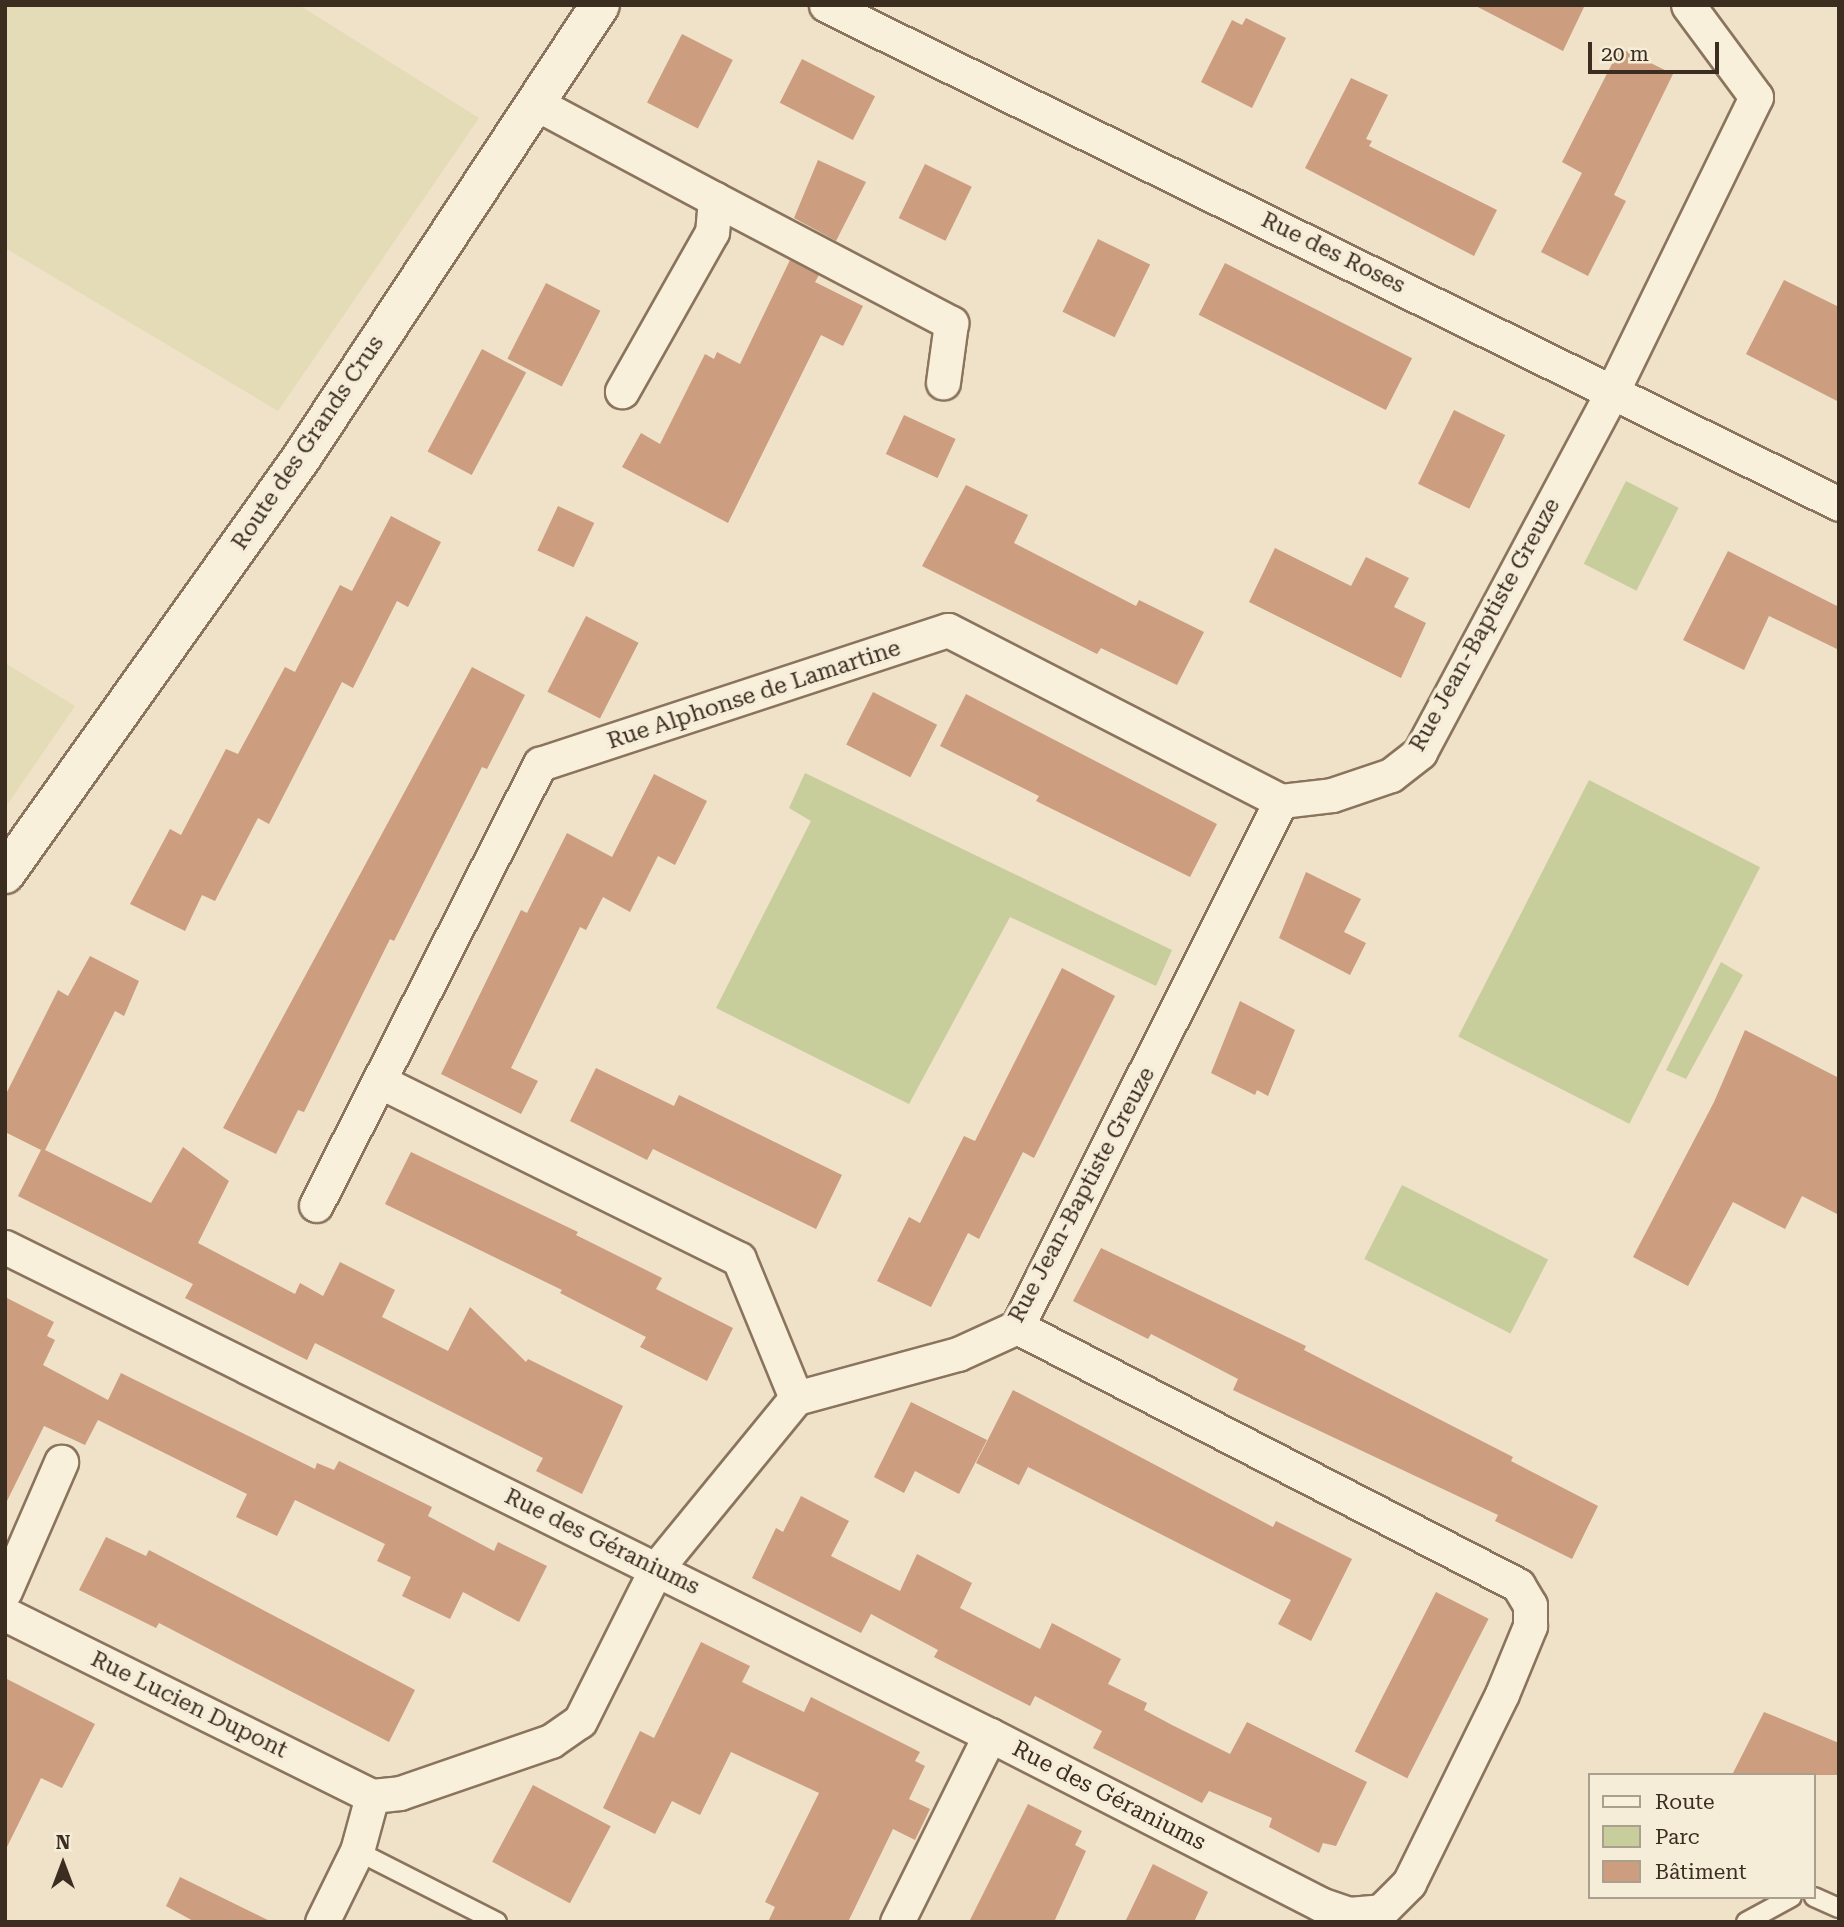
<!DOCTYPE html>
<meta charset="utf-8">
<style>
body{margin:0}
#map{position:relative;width:1844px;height:1927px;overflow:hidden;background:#efe2c8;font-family:"Roboto Serif",serif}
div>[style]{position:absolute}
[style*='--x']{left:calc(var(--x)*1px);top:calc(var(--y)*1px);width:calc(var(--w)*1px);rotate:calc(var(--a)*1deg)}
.farmland>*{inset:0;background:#e4dcb6}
.green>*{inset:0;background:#c8cd9c;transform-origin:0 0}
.building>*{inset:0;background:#cc9d7f;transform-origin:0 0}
.roads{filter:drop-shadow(2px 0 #8b745d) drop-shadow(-2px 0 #8b745d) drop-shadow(0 2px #8b745d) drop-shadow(0 -2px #8b745d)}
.lane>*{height:18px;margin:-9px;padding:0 9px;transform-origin:9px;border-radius:9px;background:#f9f0dc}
.street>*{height:33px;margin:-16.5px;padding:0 16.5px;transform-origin:16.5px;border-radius:16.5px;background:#f9f0dc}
.secondary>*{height:38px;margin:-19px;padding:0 19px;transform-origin:19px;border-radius:19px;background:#f9f0dc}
span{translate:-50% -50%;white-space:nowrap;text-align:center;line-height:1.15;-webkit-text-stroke:7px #f6edd8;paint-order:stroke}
.street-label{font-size:23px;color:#3b2d20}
.frame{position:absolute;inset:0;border:7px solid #3b2d20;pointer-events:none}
.legend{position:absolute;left:1588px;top:1773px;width:228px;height:126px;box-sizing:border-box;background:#f6edd8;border:2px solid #aba08e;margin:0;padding:9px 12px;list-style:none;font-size:21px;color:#3b2d20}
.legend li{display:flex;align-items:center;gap:14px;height:35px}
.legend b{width:35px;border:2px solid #aba08e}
.north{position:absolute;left:28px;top:1829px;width:70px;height:70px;-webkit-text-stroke:5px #f6edd8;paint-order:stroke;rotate:0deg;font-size:19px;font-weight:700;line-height:28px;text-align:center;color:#3b2d20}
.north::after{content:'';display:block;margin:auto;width:24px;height:32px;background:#3b2d20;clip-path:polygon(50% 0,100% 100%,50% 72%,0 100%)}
.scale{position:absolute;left:1588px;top:42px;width:131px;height:32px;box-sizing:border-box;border:4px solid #3b2d20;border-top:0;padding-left:9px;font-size:21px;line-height:24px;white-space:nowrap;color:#3b2d20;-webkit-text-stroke:5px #f6edd8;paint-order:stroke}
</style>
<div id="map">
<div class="farmland">
<i style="clip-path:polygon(5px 5px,299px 5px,479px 118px,278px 411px,5px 248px)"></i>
<i style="clip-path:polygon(5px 663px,75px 706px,5px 808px)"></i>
</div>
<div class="green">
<i style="left:1626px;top:481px;width:59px;height:93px;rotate:27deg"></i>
<i style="clip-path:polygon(805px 773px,1172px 950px,1156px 986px,1010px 917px,909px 1104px,716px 1008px,811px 821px,789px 808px)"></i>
<i style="left:1589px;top:780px;width:192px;height:288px;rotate:27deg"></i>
<i style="clip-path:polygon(1721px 962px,1743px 975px,1686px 1079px,1666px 1070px)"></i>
<i style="left:1402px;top:1185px;width:164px;height:83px;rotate:27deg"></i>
</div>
<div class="building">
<i style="clip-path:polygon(1474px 5px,1585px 5px,1563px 51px)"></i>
<i style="clip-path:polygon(1246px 18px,1286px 38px,1252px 108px,1201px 82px,1232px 20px,1242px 25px)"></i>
<i style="left:682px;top:34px;width:57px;height:77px;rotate:27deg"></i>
<i style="clip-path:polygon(1620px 48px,1673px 74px,1614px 195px,1626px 201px,1588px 276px,1541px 252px,1582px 173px,1562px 162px)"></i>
<i style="left:802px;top:59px;width:82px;height:49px;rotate:27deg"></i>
<i style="clip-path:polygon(1351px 78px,1388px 95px,1366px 139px,1372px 141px,1369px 146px,1497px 210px,1474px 256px,1305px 168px)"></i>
<i style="clip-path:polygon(818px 160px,866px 182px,836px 241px,794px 218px)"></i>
<i style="left:925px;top:164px;width:52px;height:60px;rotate:26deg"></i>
<i style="left:1098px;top:239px;width:58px;height:81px;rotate:26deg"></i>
<i style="clip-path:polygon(790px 260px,819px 275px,815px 282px,863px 306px,843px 346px,821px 335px,728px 523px,622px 467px,641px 433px,660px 444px,705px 354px,714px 359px,717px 352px,740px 364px)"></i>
<i style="left:1225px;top:263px;width:210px;height:58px;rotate:27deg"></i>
<i style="clip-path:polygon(1784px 280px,1839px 307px,1839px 402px,1746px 354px)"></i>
<i style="left:546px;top:283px;width:61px;height:85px;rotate:27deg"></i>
<i style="left:482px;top:349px;width:50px;height:116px;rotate:28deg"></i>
<i style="left:1454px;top:410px;width:57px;height:82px;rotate:26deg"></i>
<i style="left:904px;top:415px;width:57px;height:43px;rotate:25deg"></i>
<i style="clip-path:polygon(966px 485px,1028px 515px,1014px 543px,1136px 606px,1139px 600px,1204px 632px,1177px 685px,1101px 648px,1097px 654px,922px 566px)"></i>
<i style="left:558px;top:506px;width:40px;height:49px;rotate:25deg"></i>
<i style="clip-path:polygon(391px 516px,441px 542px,408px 607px,397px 601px,353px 688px,342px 682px,269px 824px,258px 818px,215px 901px,202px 895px,185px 931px,130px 904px,170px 829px,181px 835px,226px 749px,238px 754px,285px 667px,295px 672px,340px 585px,352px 591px)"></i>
<i style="clip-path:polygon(1275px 548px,1351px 586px,1366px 557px,1409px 578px,1394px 607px,1426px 623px,1401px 678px,1249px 602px)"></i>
<i style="clip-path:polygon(1728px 551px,1839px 607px,1839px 650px,1769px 616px,1744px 670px,1683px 640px)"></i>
<i style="left:586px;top:616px;width:59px;height:85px;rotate:27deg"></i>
<i style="clip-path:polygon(472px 667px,525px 695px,487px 769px,482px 767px,394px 941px,390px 939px,304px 1112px,298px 1110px,276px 1154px,223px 1128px)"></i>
<i style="left:873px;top:692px;width:72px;height:59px;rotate:27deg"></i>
<i style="clip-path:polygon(966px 694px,1217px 824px,1190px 877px,1036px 801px,1039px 796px,940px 746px)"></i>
<i style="clip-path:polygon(654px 774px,707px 801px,675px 865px,658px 856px,630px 912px,603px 897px,586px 930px,580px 927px,511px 1068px,538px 1081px,521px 1114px,441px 1074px,521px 910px,527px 913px,567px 833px,612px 857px)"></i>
<i style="clip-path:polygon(1306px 872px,1361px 899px,1344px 932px,1366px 943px,1350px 975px,1279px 938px)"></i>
<i style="clip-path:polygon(90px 956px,139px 981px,124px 1016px,115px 1011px,45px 1150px,151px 1203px,183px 1147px,229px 1181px,198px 1243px,295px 1294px,300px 1283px,323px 1296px,340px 1262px,395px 1290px,382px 1317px,448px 1351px,470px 1307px,526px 1362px,528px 1359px,623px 1406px,582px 1494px,536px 1471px,543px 1458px,315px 1343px,307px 1360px,185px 1298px,193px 1284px,18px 1196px,41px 1150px,5px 1132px,5px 1096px,58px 990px,68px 996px)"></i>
<i style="clip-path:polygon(1062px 968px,1115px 996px,1034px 1158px,1023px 1152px,979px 1239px,968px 1233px,931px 1307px,877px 1281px,909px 1217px,920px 1223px,964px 1136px,975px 1141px)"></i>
<i style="clip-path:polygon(1240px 1001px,1295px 1030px,1268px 1096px,1257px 1090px,1255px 1095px,1211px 1073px)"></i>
<i style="clip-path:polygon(1745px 1030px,1839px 1078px,1839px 1215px,1802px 1196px,1785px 1229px,1733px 1202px,1688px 1286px,1633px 1257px,1714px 1102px)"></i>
<i style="clip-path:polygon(596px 1068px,674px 1106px,679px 1095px,842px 1175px,816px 1229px,653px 1149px,647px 1160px,570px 1121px)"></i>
<i style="clip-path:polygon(411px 1152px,578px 1232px,576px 1235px,662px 1278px,656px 1289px,733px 1328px,707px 1381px,640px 1347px,646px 1337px,560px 1293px,562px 1290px,385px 1204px)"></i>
<i style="clip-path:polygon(1101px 1248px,1306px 1346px,1304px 1350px,1513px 1457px,1511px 1461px,1598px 1506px,1572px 1559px,1495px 1521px,1498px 1515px,1233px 1390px,1238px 1379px,1194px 1356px,1151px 1334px,1148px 1339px,1073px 1301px)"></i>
<i style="clip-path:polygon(5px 1297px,54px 1322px,47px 1336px,55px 1340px,43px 1365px,108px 1400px,121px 1373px,315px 1469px,317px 1463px,334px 1470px,339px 1461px,432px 1507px,428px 1516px,494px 1551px,498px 1542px,547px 1566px,519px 1622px,463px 1592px,450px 1619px,402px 1596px,411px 1577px,377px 1561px,385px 1544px,295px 1500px,277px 1536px,236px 1517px,247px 1494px,98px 1420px,85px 1445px,44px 1426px,5px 1505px)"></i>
<i style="clip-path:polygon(1013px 1390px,1273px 1527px,1276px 1521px,1352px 1559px,1311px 1641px,1278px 1624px,1291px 1600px,1028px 1467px,1019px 1485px,976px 1463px)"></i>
<i style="clip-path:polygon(911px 1402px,987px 1440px,959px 1494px,915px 1471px,904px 1493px,874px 1477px)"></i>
<i style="clip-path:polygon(801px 1496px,849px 1521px,831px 1556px,900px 1591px,917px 1554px,972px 1583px,960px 1608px,1040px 1649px,1052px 1623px,1121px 1659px,1108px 1684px,1147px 1703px,1144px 1710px,1172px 1725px,1230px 1754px,1247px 1722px,1367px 1782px,1336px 1846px,1323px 1843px,1319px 1853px,1269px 1827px,1272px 1818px,1209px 1791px,1202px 1803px,1093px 1748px,1102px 1731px,1035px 1696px,1030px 1706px,934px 1657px,938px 1650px,871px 1614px,861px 1633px,752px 1578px,776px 1528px,783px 1532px)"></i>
<i style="clip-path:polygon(106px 1537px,146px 1556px,149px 1550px,415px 1690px,389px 1742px,159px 1623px,156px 1628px,79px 1590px)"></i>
<i style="left:1436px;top:1592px;width:59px;height:179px;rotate:27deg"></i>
<i style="clip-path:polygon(701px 1642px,750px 1666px,742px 1682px,804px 1712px,811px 1697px,920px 1752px,915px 1761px,925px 1766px,909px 1799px,930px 1809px,915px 1840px,893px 1829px,848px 1922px,768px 1922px,775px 1907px,765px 1902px,819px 1793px,731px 1752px,700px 1815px,672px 1801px,655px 1834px,603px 1808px,640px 1731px,654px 1738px)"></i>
<i style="clip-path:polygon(5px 1678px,95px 1724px,62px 1788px,41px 1778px,5px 1851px)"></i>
<i style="clip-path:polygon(1764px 1712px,1839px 1743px,1839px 1775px,1732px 1775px)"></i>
<i style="left:533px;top:1785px;width:88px;height:87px;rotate:28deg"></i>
<i style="clip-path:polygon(1028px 1804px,1082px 1831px,1075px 1845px,1086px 1851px,1054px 1922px,969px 1922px)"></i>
<i style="clip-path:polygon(1153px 1864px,1208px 1892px,1194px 1922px,1125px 1922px)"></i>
<i style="clip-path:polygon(180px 1877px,272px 1922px,195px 1922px,166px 1906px)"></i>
</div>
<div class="roads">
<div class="lane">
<i style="--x:357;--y:1851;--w:157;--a:26.9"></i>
<i style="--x:1814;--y:1897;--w:27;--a:24"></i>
<i style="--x:1746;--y:1922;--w:52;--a:-28.5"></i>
</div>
<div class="street">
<i style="--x:826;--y:5;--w:1129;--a:26.22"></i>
<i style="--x:535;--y:103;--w:204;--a:28.1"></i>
<i style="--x:715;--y:199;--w:33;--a:95"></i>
<i style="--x:712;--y:232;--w:183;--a:119.5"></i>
<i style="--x:715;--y:199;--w:267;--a:27.7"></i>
<i style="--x:951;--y:323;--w:60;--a:97.7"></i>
<i style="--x:381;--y:1082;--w:399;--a:26.3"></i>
<i style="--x:739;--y:1259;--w:150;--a:67.7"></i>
<i style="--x:316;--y:1205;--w:495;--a:-63.1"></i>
<i style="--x:540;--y:764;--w:429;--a:-18.2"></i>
<i style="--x:948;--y:630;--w:374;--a:27.2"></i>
<i style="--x:5;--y:1247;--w:1099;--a:26.36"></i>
<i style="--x:990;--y:1735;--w:371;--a:27.1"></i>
<i style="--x:1320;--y:1904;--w:31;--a:19"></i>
<i style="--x:1349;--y:1914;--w:32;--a:-5"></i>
<i style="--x:1381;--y:1911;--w:40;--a:-45"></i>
<i style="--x:1409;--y:1883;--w:211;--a:-63.8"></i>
<i style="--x:1502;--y:1694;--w:74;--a:-67.6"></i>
<i style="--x:1530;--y:1626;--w:21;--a:-90"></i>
<i style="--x:1530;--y:1605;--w:23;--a:-121"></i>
<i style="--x:1518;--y:1585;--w:564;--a:-152.75"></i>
<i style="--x:5;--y:1591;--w:141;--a:-66.5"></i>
<i style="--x:5;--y:1614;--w:410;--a:26.4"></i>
<i style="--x:322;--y:1922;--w:79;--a:-63.8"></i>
<i style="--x:357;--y:1851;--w:57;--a:-74.7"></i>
<i style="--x:372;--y:1796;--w:28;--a:-6"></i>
<i style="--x:400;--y:1793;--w:160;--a:-19"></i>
<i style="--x:551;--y:1741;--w:35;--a:-35"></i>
<i style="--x:580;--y:1721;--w:170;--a:-63.4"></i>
<i style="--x:656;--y:1569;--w:221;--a:-50.7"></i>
<i style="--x:796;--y:1398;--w:168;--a:-15.2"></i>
<i style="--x:958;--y:1354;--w:65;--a:-24.6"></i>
<i style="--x:1017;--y:1327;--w:589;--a:-63.35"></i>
<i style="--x:1281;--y:801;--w:51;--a:-6.7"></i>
<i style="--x:1332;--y:795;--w:62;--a:-18.7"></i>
<i style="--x:1391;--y:775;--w:37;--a:-38"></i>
<i style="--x:1420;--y:752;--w:410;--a:-61.9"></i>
<i style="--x:1613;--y:390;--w:326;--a:-64"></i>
<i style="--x:1756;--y:97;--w:114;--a:-126.5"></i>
<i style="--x:897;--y:1922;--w:209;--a:-63.6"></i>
</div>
<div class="secondary">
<i style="--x:5;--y:874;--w:512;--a:-54.54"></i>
<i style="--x:302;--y:457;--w:541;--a:-56.6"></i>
</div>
</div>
<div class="street-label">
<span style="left:1333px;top:253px;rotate:26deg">Rue des Roses</span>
<span style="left:308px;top:443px;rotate:-56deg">Route des Grands Crus</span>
<span style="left:1485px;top:625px;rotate:-61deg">Rue Jean-Baptiste Greuze</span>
<span style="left:754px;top:695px;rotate:-18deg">Rue Alphonse de Lamartine</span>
<span style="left:1082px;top:1195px;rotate:-62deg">Rue Jean-Baptiste Greuze</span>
<span style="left:602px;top:1542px;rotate:26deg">Rue des Géraniums</span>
<span style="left:189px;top:1705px;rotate:26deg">Rue Lucien Dupont</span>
<span style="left:1109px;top:1796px;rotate:27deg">Rue des Géraniums</span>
</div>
<div class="frame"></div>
<ul class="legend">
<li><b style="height:9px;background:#f9f0dc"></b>Route</li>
<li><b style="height:19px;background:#c8cd9c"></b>Parc</li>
<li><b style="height:19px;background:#cc9d7f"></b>Bâtiment</li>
</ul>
<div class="north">N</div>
<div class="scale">20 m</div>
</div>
